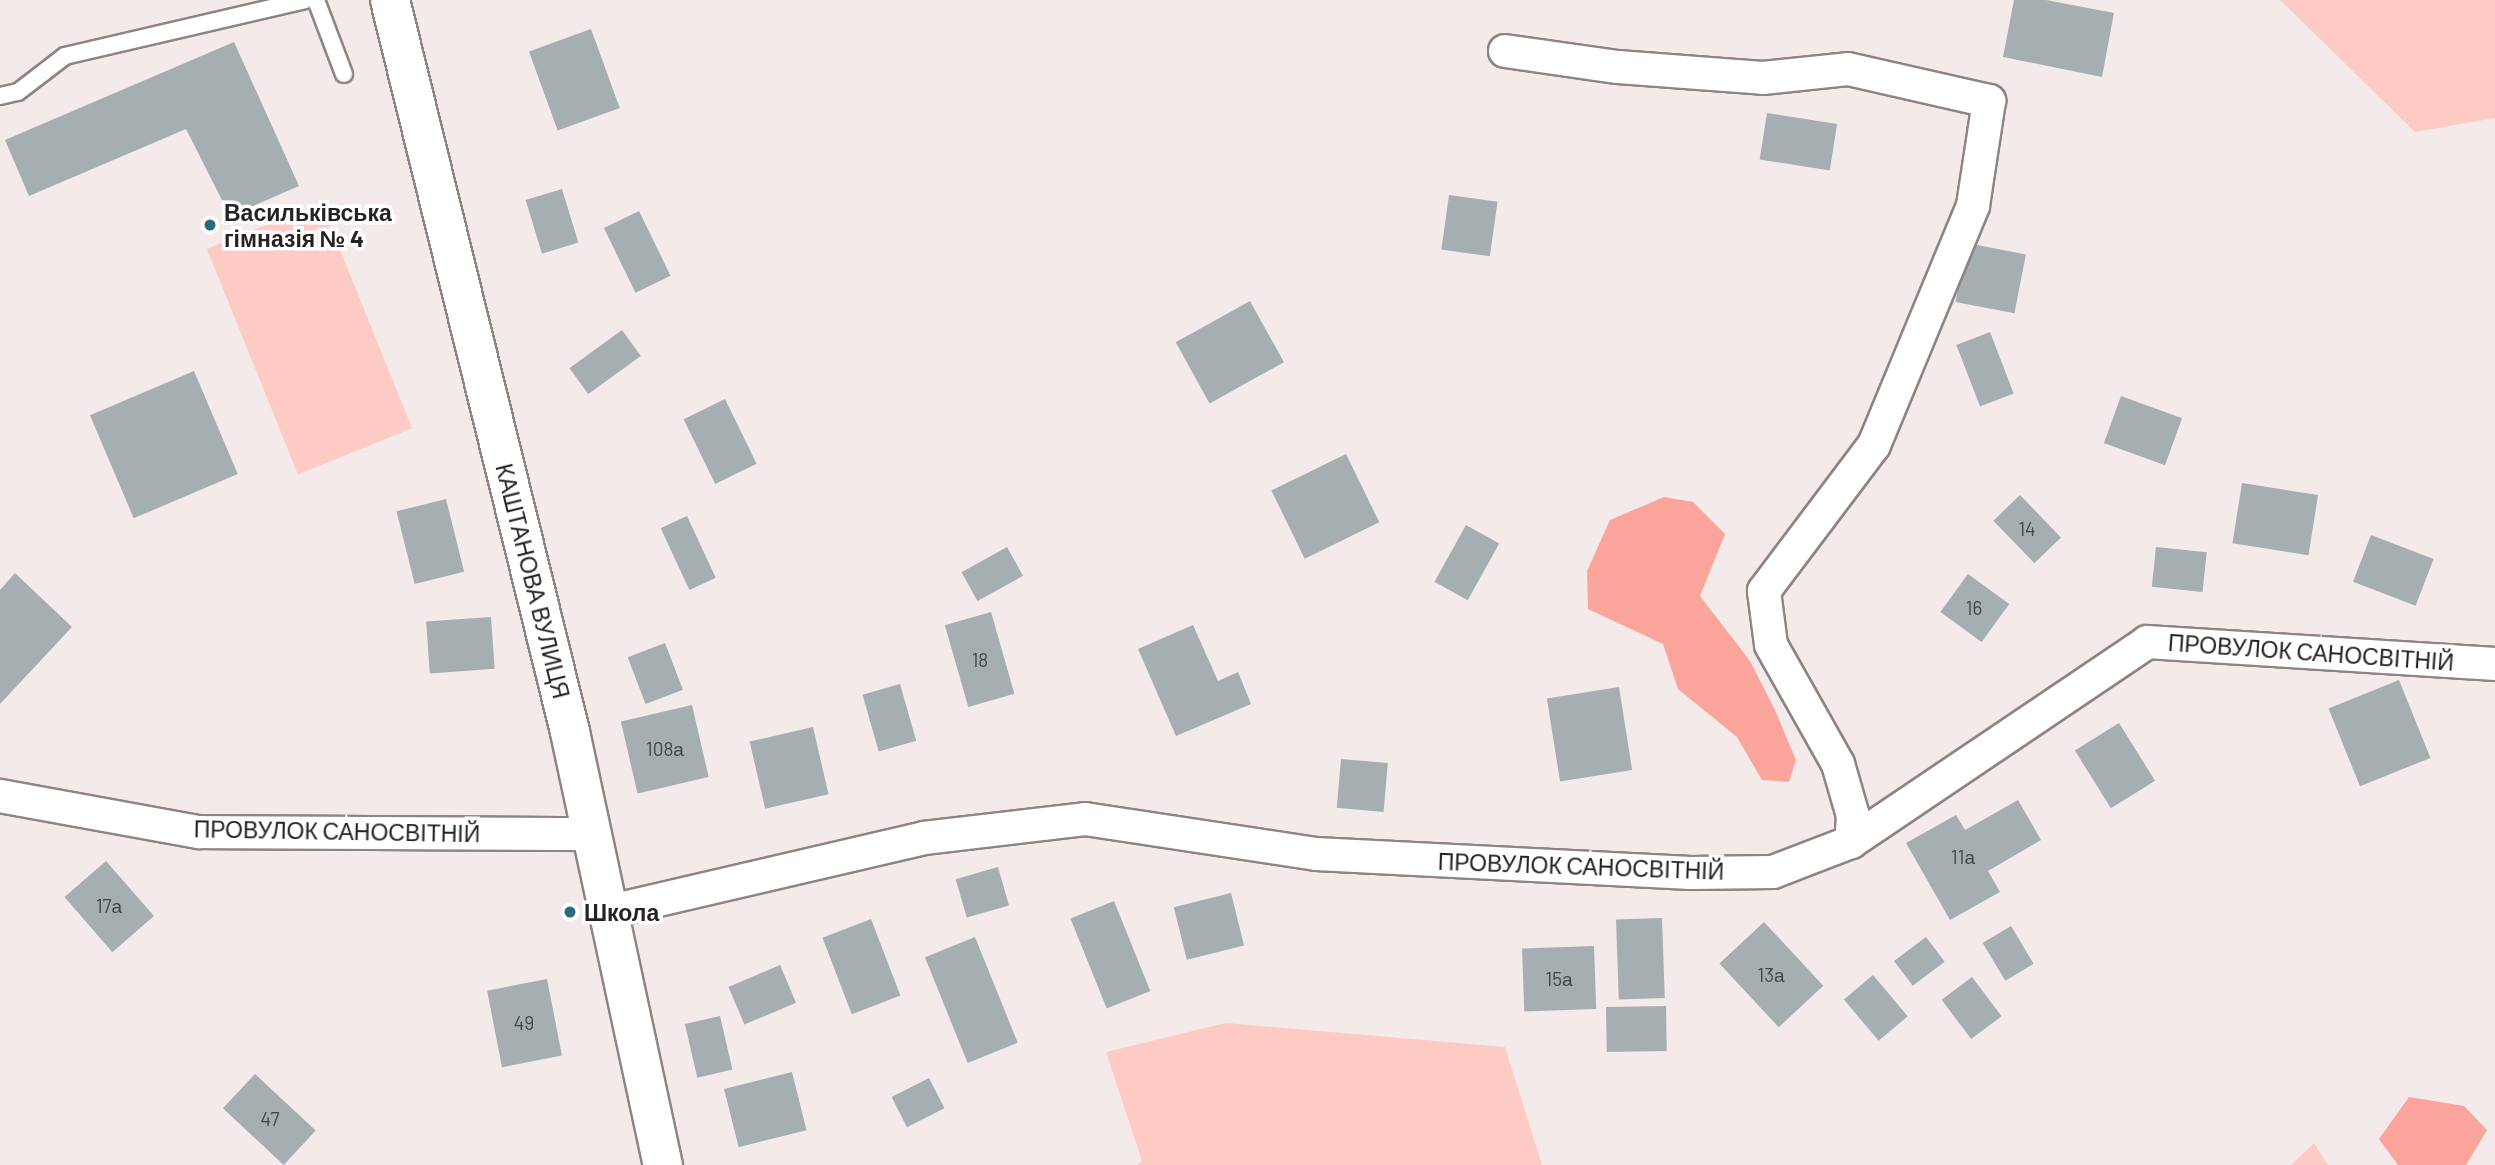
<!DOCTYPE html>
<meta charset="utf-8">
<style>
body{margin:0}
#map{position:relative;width:2495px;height:1165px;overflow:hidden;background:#f4eae9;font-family:Barlow,sans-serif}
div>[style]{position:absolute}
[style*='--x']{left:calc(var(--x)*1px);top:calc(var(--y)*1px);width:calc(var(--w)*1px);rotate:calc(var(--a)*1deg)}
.green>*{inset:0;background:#fecac4;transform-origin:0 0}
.water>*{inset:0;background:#fba49b}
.building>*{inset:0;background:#a5aeb1;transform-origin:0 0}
.roads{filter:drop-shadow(2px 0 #8d8483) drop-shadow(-2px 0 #8d8483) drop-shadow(0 2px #8d8483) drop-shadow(0 -2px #8d8483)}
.service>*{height:16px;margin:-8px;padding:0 8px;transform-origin:8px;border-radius:8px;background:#fff}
.minor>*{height:32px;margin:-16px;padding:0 16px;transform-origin:16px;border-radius:16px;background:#fff}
.tertiary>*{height:38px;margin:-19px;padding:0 19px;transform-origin:19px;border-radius:19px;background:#fff}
.dots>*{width:19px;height:19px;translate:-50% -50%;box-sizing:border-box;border:4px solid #fff;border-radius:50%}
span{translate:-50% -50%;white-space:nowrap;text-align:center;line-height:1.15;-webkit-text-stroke:7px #fff;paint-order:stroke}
.number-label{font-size:19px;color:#464546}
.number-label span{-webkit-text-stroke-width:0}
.poi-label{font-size:23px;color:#262222;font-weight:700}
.left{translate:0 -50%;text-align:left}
.street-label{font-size:23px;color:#262222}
</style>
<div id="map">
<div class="green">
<i style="clip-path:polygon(2280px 0,2495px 0,2495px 118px,2415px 132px)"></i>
<i style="left:321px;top:203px;width:243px;height:123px;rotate:68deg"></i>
<i style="clip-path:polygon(1226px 1023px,1505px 1047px,1542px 1165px,1137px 1165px,1142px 1161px,1106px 1052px)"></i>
<i style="clip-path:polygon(2314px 1143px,2328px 1165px,2291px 1165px)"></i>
</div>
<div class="water">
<i style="clip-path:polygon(1664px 497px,1693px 502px,1725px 534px,1700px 596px,1750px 661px,1775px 710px,1796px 760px,1789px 782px,1762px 780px,1737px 737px,1678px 689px,1663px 644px,1588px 609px,1587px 571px,1610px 520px)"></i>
<i style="clip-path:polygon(2409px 1097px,2464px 1106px,2487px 1130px,2466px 1165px,2398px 1165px,2379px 1139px)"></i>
</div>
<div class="building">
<i style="clip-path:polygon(2014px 0,2046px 0,2114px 13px,2102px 77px,2003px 57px)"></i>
<i style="left:591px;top:29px;width:84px;height:66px;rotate:70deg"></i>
<i style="clip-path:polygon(234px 42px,299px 186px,230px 216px,186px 129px,29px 196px,5px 140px)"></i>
<i style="left:1767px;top:113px;width:71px;height:47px;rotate:9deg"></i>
<i style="left:562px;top:189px;width:56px;height:38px;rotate:73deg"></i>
<i style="left:1449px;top:195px;width:49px;height:55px;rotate:8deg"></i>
<i style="left:639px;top:211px;width:72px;height:39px;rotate:64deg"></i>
<i style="left:1967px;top:243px;width:60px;height:60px;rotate:11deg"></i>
<i style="left:1250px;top:301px;width:70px;height:85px;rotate:61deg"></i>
<i style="left:622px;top:330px;width:32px;height:65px;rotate:54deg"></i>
<i style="left:1990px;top:332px;width:66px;height:36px;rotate:69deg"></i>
<i style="left:194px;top:371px;width:112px;height:113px;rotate:67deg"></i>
<i style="left:2121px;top:396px;width:65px;height:50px;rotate:20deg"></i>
<i style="left:725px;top:399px;width:72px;height:46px;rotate:64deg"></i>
<i style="left:1346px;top:454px;width:76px;height:83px;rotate:64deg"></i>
<i style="left:2242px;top:483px;width:77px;height:61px;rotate:9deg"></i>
<i style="left:2020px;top:495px;width:59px;height:37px;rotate:46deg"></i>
<i style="left:446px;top:499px;width:75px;height:51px;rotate:76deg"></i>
<i style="left:687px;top:516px;width:68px;height:29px;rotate:65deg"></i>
<i style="left:1466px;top:525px;width:38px;height:65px;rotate:29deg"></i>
<i style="left:2371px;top:535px;width:67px;height:50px;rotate:21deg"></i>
<i style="left:1007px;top:547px;width:33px;height:52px;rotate:61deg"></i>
<i style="left:2156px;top:547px;width:51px;height:40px;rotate:6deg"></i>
<i style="clip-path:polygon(15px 573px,72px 627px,0 704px,0 590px)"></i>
<i style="left:1968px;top:574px;width:51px;height:47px;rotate:36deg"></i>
<i style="left:991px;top:612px;width:85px;height:48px;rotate:74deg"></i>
<i style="left:491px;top:617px;width:52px;height:65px;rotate:86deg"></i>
<i style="clip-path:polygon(1193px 625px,1218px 681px,1238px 672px,1251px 704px,1176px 736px,1138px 649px)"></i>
<i style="left:665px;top:643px;width:50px;height:40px;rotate:69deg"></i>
<i style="left:2399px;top:680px;width:84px;height:76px;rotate:68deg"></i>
<i style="left:900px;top:684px;width:59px;height:39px;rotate:74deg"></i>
<i style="left:1619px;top:687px;width:84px;height:73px;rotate:81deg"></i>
<i style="left:692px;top:705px;width:74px;height:73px;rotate:77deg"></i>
<i style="left:2119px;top:723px;width:68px;height:52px;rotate:58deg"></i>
<i style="left:813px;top:727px;width:69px;height:65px;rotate:77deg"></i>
<i style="left:1341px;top:759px;width:47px;height:49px;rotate:5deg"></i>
<i style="clip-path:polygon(2018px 800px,2041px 840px,1988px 871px,2000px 892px,1950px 920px,1906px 843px,1956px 815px,1965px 830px)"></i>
<i style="left:106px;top:861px;width:73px;height:55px;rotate:49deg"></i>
<i style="left:998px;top:867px;width:40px;height:44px;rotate:74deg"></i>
<i style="left:1231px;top:893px;width:54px;height:59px;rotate:76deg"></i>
<i style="left:1114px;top:901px;width:97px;height:47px;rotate:68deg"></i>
<i style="left:1662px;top:918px;width:80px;height:46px;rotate:88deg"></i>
<i style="left:871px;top:919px;width:82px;height:52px;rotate:69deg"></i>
<i style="left:1764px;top:922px;width:87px;height:61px;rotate:47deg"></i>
<i style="left:2011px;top:926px;width:44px;height:33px;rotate:59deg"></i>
<i style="left:975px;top:937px;width:114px;height:54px;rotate:68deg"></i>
<i style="left:1926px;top:937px;width:31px;height:40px;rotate:53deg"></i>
<i style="left:1594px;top:946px;width:63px;height:72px;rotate:88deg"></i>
<i style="left:780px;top:965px;width:41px;height:56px;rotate:67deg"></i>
<i style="left:1873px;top:975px;width:54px;height:38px;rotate:50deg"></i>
<i style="left:1972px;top:977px;width:49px;height:38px;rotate:53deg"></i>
<i style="left:547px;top:979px;width:78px;height:61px;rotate:79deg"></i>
<i style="left:1666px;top:1006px;width:45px;height:60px;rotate:89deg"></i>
<i style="left:720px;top:1016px;width:55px;height:36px;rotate:77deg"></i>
<i style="left:792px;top:1072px;width:60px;height:70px;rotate:76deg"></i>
<i style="left:255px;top:1074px;width:83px;height:47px;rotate:43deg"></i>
<i style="left:929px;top:1078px;width:34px;height:42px;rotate:63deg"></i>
</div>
<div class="roads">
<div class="service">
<i style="--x:316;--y:0;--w:79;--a:69.3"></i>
<i style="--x:0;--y:96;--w:18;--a:-13"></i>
<i style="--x:18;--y:92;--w:59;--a:-37.5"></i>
<i style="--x:65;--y:56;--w:246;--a:-13.1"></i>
</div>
<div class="minor">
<i style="--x:1505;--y:51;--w:114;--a:8.1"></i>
<i style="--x:1618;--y:67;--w:145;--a:4.3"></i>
<i style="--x:1763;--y:78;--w:85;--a:-6"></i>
<i style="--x:1848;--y:69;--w:145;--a:12.8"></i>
<i style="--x:1989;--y:101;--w:106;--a:98.7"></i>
<i style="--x:1973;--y:206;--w:259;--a:112.5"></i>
<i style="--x:1874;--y:445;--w:183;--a:127"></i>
<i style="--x:1764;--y:591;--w:54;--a:82.6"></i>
<i style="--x:1771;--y:645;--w:137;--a:60.6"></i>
<i style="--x:1838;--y:764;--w:54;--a:73.9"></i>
<i style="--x:1853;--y:816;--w:26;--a:94"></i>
<i style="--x:0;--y:796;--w:202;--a:10.3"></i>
<i style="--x:199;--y:832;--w:394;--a:0.3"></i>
<i style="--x:611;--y:911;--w:321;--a:-13.1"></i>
<i style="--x:924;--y:838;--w:162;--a:-6.7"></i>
<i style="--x:1085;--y:819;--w:234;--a:8.6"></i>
<i style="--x:1316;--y:854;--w:375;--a:2.9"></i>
<i style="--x:1691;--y:873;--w:82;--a:-0.7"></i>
<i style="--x:1773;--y:872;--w:84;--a:-21"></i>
<i style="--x:1851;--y:842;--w:357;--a:-34"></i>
<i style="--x:2147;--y:642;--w:349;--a:3.6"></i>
</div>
<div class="tertiary">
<i style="--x:390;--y:0;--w:754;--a:76.18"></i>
<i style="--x:570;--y:732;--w:443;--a:77.9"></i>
</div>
</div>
<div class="dots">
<i style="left:210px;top:225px;background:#296b7d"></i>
<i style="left:570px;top:912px;background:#296b7d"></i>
</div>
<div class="number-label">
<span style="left:2027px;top:529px">14</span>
<span style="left:1974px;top:608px">16</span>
<span style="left:980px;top:660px">18</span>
<span style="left:665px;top:749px">108а</span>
<span style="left:1963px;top:857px">11а</span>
<span style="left:109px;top:906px">17а</span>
<span style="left:1771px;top:975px">13а</span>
<span style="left:1559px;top:979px">15а</span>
<span style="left:524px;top:1023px">49</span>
<span style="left:270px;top:1119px">47</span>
</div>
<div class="poi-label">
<span class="left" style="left:224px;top:225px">Васильківська<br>гімназія № 4</span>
<span class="left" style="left:584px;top:912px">Школа</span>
</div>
<div class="street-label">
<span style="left:533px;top:581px;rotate:76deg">КАШТАНОВА ВУЛИЦЯ</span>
<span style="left:2311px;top:652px;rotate:4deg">ПРОВУЛОК САНОСВІТНІЙ</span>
<span style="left:337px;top:831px;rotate:1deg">ПРОВУЛОК САНОСВІТНІЙ</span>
<span style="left:1581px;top:866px;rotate:2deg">ПРОВУЛОК САНОСВІТНІЙ</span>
</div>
</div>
